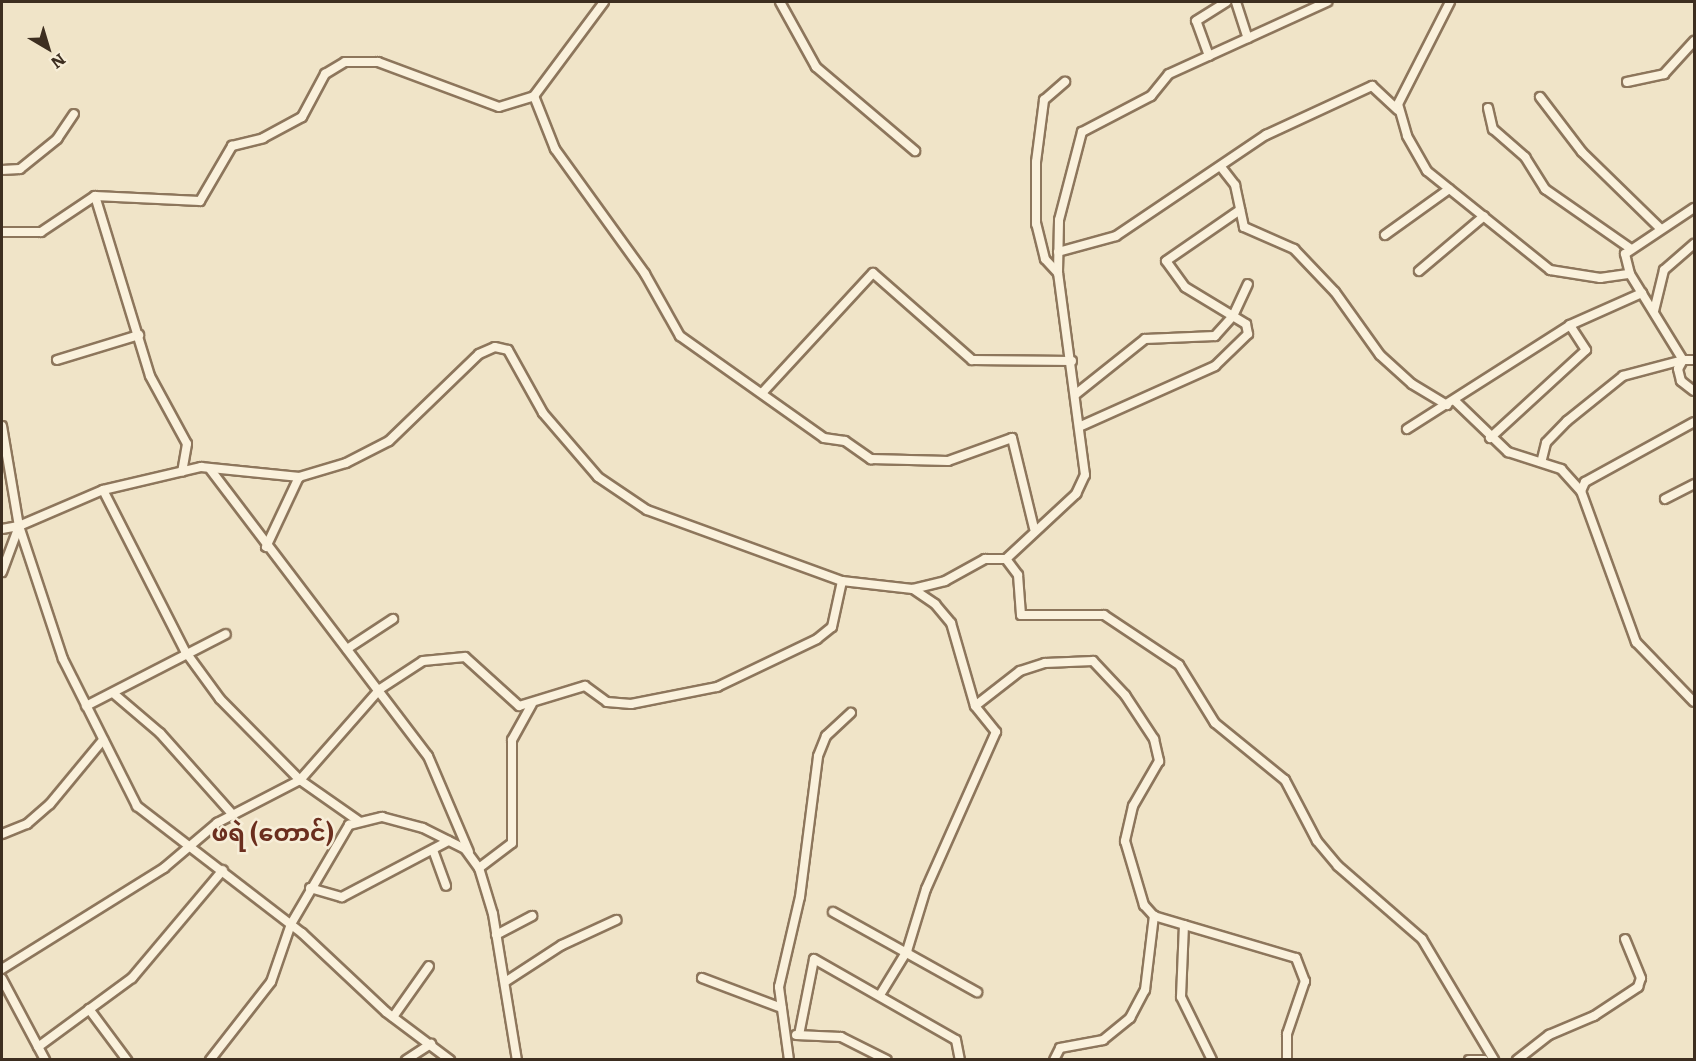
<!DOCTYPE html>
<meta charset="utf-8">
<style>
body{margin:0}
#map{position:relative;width:1696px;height:1061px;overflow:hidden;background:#f0e4c8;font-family:Literata,"Noto Sans Myanmar",serif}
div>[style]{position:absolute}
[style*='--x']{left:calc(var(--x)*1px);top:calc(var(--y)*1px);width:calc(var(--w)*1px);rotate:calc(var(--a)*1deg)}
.roads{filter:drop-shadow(2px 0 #8d765c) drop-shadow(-2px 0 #8d765c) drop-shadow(0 2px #8d765c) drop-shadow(0 -2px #8d765c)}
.street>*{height:8px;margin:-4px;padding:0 4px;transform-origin:4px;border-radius:4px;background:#faf1dc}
span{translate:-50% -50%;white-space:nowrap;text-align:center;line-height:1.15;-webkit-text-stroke:5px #f7eed8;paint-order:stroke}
.quarter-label{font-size:24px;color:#6b2e1e;font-weight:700}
.frame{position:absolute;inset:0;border:3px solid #3d2e20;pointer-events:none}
.north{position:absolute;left:18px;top:18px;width:60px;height:60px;-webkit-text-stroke:4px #f7eed8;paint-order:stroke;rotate:142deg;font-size:16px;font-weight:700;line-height:24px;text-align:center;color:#3d2e20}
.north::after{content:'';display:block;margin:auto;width:21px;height:27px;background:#3d2e20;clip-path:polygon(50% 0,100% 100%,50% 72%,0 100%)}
</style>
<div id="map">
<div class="roads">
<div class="street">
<i style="--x:780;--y:2;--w:74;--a:61"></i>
<i style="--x:816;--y:67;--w:130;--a:40.3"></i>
<i style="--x:1236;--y:2;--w:38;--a:72"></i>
<i style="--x:1450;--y:2;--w:114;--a:117"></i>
<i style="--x:1398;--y:104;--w:33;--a:74"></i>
<i style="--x:1407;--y:136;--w:40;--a:60.3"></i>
<i style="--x:1427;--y:171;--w:158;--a:38.8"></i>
<i style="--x:1550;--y:270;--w:51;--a:9.1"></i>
<i style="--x:1600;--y:278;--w:30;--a:-8"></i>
<i style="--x:1630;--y:274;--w:101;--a:58.4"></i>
<i style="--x:1683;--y:360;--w:62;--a:165.1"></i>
<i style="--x:1623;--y:376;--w:72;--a:141.2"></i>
<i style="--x:1567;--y:421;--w:30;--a:134"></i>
<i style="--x:1546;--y:443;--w:16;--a:104"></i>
<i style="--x:1209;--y:56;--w:37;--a:-110"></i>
<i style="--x:1196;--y:21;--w:36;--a:-32"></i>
<i style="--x:1627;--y:82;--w:38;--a:-12"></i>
<i style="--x:1664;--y:74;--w:45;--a:-47.7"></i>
<i style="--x:534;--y:96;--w:57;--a:68.4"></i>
<i style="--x:555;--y:149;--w:154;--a:54.2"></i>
<i style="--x:645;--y:274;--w:71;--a:60.6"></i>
<i style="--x:680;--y:336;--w:176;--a:35.3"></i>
<i style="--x:824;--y:438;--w:21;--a:8"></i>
<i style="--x:845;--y:441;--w:32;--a:35"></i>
<i style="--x:871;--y:459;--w:77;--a:1.5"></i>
<i style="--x:948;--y:461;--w:68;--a:-19.8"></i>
<i style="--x:1012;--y:438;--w:93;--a:76.3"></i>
<i style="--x:1540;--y:97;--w:69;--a:52.6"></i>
<i style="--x:1582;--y:152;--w:110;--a:44.3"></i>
<i style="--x:1488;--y:108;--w:22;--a:77"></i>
<i style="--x:1493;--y:129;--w:43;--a:41.2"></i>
<i style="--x:1525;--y:157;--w:38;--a:58"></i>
<i style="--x:1545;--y:189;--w:105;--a:34.9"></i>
<i style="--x:1221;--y:167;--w:23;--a:52"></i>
<i style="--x:1235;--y:185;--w:43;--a:77.9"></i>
<i style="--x:1244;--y:227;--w:55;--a:23.7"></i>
<i style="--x:1294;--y:249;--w:59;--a:46.4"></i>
<i style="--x:1335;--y:292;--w:77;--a:54.5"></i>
<i style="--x:1380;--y:355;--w:43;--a:42.2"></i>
<i style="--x:1412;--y:384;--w:41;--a:31"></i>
<i style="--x:2;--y:170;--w:18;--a:-3"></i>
<i style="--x:20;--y:169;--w:48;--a:-39"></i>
<i style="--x:57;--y:139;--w:30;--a:-56"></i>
<i style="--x:95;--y:196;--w:188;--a:73"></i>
<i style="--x:150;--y:376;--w:77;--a:61.4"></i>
<i style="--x:187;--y:444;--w:28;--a:100"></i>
<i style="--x:2;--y:232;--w:39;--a:0"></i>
<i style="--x:41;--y:232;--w:65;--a:-33.7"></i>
<i style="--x:95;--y:196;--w:105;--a:2.7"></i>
<i style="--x:200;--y:201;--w:64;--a:-59.8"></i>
<i style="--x:232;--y:146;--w:32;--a:-14"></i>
<i style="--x:263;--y:138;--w:44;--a:-28.3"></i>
<i style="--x:302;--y:117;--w:49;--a:-61.9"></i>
<i style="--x:325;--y:74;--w:23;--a:-31"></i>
<i style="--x:345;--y:62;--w:33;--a:0"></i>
<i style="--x:378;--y:62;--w:129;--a:20.4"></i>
<i style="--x:499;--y:107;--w:37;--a:-17"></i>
<i style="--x:534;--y:96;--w:117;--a:-53.3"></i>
<i style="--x:1385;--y:235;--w:79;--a:-35.7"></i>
<i style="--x:1058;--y:252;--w:60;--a:-15.4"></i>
<i style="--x:1116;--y:236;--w:181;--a:-34"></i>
<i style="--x:1266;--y:135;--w:117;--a:-24.8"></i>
<i style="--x:1372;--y:86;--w:35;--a:43"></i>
<i style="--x:1419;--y:271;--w:85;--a:-40.2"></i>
<i style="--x:1058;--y:273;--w:19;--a:-133"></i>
<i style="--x:1045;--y:259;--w:36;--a:-104"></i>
<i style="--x:1036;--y:224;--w:62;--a:-90"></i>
<i style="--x:1036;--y:162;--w:63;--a:-82.6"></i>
<i style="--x:1044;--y:100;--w:28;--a:-41"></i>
<i style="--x:1630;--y:274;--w:21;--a:-104"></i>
<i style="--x:1625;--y:254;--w:83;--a:-33.7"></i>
<i style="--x:1654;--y:311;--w:42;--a:-76.3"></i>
<i style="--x:1664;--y:270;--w:40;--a:-41"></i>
<i style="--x:57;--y:360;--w:86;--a:-17"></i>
<i style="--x:1694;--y:360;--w:11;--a:180"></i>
<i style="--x:1683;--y:360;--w:10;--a:119"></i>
<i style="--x:1678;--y:369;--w:12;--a:76"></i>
<i style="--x:1681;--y:381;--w:16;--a:38"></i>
<i style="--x:763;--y:392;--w:162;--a:-47.3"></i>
<i style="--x:873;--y:273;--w:132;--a:41.3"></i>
<i style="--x:972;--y:360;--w:100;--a:0.6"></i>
<i style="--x:1076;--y:394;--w:88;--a:-38.6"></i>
<i style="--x:1145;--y:339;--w:70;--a:-2.5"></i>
<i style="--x:1215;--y:336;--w:27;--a:-48"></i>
<i style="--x:1233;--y:316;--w:35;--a:-65"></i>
<i style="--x:1455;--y:401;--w:74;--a:43.9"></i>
<i style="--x:1508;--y:452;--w:56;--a:17.8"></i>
<i style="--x:1561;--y:469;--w:30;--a:48"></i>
<i style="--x:1581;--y:491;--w:161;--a:70"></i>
<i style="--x:1636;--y:642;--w:83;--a:46"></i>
<i style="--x:2;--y:426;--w:101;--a:80.4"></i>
<i style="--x:19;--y:526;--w:140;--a:71.7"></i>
<i style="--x:63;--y:659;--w:165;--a:63.3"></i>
<i style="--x:137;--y:806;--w:208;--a:37.6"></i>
<i style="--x:302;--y:933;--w:115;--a:43.2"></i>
<i style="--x:386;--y:1012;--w:80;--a:36.9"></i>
<i style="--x:1081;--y:426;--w:147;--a:-24.1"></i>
<i style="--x:1215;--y:366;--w:46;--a:-44.1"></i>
<i style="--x:1248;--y:334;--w:10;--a:-101"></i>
<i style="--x:1246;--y:324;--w:71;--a:-148.8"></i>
<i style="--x:1185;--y:287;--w:32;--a:-126"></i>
<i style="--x:1166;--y:261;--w:90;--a:-34.6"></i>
<i style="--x:1407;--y:429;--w:193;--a:-32.5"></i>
<i style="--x:1570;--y:325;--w:79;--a:-24"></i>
<i style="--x:1490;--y:438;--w:130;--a:-42.5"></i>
<i style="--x:1586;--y:350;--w:30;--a:-123"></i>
<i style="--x:210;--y:469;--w:360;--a:52.8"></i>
<i style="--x:428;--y:756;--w:104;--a:66.9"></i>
<i style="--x:103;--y:490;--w:181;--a:63"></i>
<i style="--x:185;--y:651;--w:59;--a:53.9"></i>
<i style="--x:220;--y:699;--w:114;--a:45.4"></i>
<i style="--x:300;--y:780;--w:73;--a:35"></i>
<i style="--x:1581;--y:491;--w:10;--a:-66"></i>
<i style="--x:1585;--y:482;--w:124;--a:-28.8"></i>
<i style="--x:1665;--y:499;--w:33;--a:-27"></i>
<i style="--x:2;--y:529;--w:17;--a:-10"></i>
<i style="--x:19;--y:526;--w:91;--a:-23.2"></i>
<i style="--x:103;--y:490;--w:101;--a:-13.2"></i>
<i style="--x:201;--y:467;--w:99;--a:5.8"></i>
<i style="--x:299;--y:477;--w:49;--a:-16.6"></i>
<i style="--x:346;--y:463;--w:48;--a:-27.1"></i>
<i style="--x:389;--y:441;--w:125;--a:-44"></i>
<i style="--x:479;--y:354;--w:17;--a:-24"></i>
<i style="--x:495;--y:347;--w:13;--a:13"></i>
<i style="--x:508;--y:350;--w:72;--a:60.9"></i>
<i style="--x:543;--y:413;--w:84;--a:49.3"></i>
<i style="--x:598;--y:477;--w:59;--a:34"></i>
<i style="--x:647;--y:510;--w:208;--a:20"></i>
<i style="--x:842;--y:581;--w:71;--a:6.4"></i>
<i style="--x:913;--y:589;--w:27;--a:34"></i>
<i style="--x:935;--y:604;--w:25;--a:50"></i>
<i style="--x:951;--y:623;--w:86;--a:73.9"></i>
<i style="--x:975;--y:706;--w:57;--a:-37.9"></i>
<i style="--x:1020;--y:671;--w:26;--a:-18"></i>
<i style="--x:1045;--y:663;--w:48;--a:-2.4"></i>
<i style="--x:1093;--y:661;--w:47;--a:46.7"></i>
<i style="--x:1125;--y:695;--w:53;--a:56.6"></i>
<i style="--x:1154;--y:739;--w:23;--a:77"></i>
<i style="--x:1159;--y:761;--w:52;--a:120"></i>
<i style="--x:1133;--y:806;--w:36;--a:103"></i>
<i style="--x:1125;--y:841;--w:67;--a:73.5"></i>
<i style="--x:1144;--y:905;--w:15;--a:48"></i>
<i style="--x:1154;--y:916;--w:148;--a:16.5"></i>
<i style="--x:1296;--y:958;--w:25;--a:69"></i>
<i style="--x:1305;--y:981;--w:56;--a:108.8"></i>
<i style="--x:1287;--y:1034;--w:26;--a:90"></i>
<i style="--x:266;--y:547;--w:77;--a:-64.8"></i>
<i style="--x:1006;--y:559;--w:96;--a:-42.9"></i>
<i style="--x:1076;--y:494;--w:21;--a:-65"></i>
<i style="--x:1085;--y:475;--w:204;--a:-97.6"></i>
<i style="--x:1058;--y:273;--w:53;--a:-88.9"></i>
<i style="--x:1059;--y:220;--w:91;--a:-75.4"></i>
<i style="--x:1082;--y:132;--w:78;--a:-27.6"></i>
<i style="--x:1151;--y:96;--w:28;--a:-51"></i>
<i style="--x:1169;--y:74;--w:174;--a:-24.5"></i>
<i style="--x:2;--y:572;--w:49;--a:-69.7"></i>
<i style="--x:913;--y:589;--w:33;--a:-14"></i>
<i style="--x:945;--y:581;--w:46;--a:-28.8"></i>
<i style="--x:985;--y:559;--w:21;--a:0"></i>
<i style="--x:1006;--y:559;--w:20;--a:53"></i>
<i style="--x:1018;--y:575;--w:40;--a:85.7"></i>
<i style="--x:1021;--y:615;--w:83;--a:0"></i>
<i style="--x:1104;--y:615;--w:90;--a:33.7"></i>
<i style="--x:1179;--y:665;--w:68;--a:58.2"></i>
<i style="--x:1215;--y:723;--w:90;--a:39.2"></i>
<i style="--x:1285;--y:780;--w:69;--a:62.3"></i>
<i style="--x:1317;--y:841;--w:33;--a:50"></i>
<i style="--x:1338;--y:866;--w:111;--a:41"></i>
<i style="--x:1422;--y:939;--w:141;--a:59.2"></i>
<i style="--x:347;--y:649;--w:55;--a:-33.1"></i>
<i style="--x:113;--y:693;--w:62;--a:40.4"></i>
<i style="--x:160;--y:733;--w:110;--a:48.3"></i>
<i style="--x:86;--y:706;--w:157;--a:-27.2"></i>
<i style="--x:2;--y:834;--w:27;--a:-22"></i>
<i style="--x:27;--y:824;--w:30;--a:-41"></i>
<i style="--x:50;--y:804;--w:83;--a:-50.4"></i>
<i style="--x:433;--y:850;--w:38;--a:70"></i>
<i style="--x:479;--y:868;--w:41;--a:-37.1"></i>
<i style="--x:512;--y:843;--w:103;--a:-90"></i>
<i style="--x:512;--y:740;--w:41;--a:-60.9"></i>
<i style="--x:310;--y:888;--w:33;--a:16"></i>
<i style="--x:342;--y:897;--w:120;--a:-27.8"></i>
<i style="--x:833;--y:912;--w:165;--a:29.1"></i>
<i style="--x:1184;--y:925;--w:72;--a:92.4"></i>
<i style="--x:1181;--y:997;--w:70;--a:63.8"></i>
<i style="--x:496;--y:935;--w:41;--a:-27.8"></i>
<i style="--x:2;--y:969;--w:191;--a:-31.9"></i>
<i style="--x:164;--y:868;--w:70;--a:-40.3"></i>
<i style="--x:217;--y:823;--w:93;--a:-27.4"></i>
<i style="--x:300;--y:780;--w:121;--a:-48.7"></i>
<i style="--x:380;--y:689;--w:51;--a:-33.1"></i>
<i style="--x:423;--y:661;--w:42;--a:-5.4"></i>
<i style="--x:465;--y:657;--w:73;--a:42.2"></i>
<i style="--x:519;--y:706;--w:69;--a:-16.9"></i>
<i style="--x:585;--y:686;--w:27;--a:36"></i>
<i style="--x:607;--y:702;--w:24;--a:5"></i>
<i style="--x:631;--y:704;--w:88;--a:-11.2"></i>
<i style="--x:717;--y:687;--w:111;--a:-25.6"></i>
<i style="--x:817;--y:639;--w:19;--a:-39"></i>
<i style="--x:832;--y:627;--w:47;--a:-77.7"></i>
<i style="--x:702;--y:978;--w:85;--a:20.6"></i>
<i style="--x:2;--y:979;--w:92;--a:62"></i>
<i style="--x:505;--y:982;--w:68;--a:-33"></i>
<i style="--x:562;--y:945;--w:60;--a:-24.8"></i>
<i style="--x:880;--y:995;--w:52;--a:-58.5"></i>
<i style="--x:907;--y:951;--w:65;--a:-73"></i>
<i style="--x:926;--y:889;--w:172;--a:-66"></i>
<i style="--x:996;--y:732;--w:33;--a:-129"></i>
<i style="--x:89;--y:1009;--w:64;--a:53.3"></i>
<i style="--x:393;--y:1017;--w:62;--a:-54.8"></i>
<i style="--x:796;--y:1035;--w:45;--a:2.5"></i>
<i style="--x:841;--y:1037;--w:51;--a:26.6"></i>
<i style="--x:799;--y:1035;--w:77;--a:-78.8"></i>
<i style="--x:814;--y:959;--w:163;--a:29.7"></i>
<i style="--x:956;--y:1040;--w:20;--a:79"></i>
<i style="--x:38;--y:1047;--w:117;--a:-36.3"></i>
<i style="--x:132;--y:978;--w:141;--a:-49.9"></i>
<i style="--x:210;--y:1060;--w:99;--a:-52"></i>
<i style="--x:271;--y:982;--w:61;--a:-71"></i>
<i style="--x:291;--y:924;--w:115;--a:-59.6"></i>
<i style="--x:349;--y:825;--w:34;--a:-14"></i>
<i style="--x:382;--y:817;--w:42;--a:15"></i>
<i style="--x:423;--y:828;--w:47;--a:26.6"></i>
<i style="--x:465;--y:849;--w:24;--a:54"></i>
<i style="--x:479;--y:868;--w:48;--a:73.1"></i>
<i style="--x:493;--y:914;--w:148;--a:80.7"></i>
<i style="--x:406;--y:1060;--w:30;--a:-33"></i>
<i style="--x:789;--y:1060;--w:74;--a:-97.8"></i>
<i style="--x:779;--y:987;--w:92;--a:-76.9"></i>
<i style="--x:800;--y:897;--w:142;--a:-82.7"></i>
<i style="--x:818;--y:756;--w:22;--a:-68"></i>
<i style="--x:826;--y:736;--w:34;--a:-43"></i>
<i style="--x:1054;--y:1060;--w:13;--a:-63"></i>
<i style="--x:1060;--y:1048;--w:44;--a:-10.5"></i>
<i style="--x:1103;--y:1040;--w:35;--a:-39"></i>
<i style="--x:1130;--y:1018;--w:32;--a:-62"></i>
<i style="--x:1145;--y:990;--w:75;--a:-83.1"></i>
<i style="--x:1469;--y:1060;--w:15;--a:0"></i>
<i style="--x:1517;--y:1060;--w:41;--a:-38"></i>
<i style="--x:1549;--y:1035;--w:49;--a:-22.9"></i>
<i style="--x:1594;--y:1016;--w:53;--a:-33.4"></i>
<i style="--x:1638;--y:987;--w:9;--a:-72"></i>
<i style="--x:1641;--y:978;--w:42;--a:-112.3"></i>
</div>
</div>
<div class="quarter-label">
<span style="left:273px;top:831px">ဖရဲ (တောင်)</span>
</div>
<div class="frame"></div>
<div class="north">N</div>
</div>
